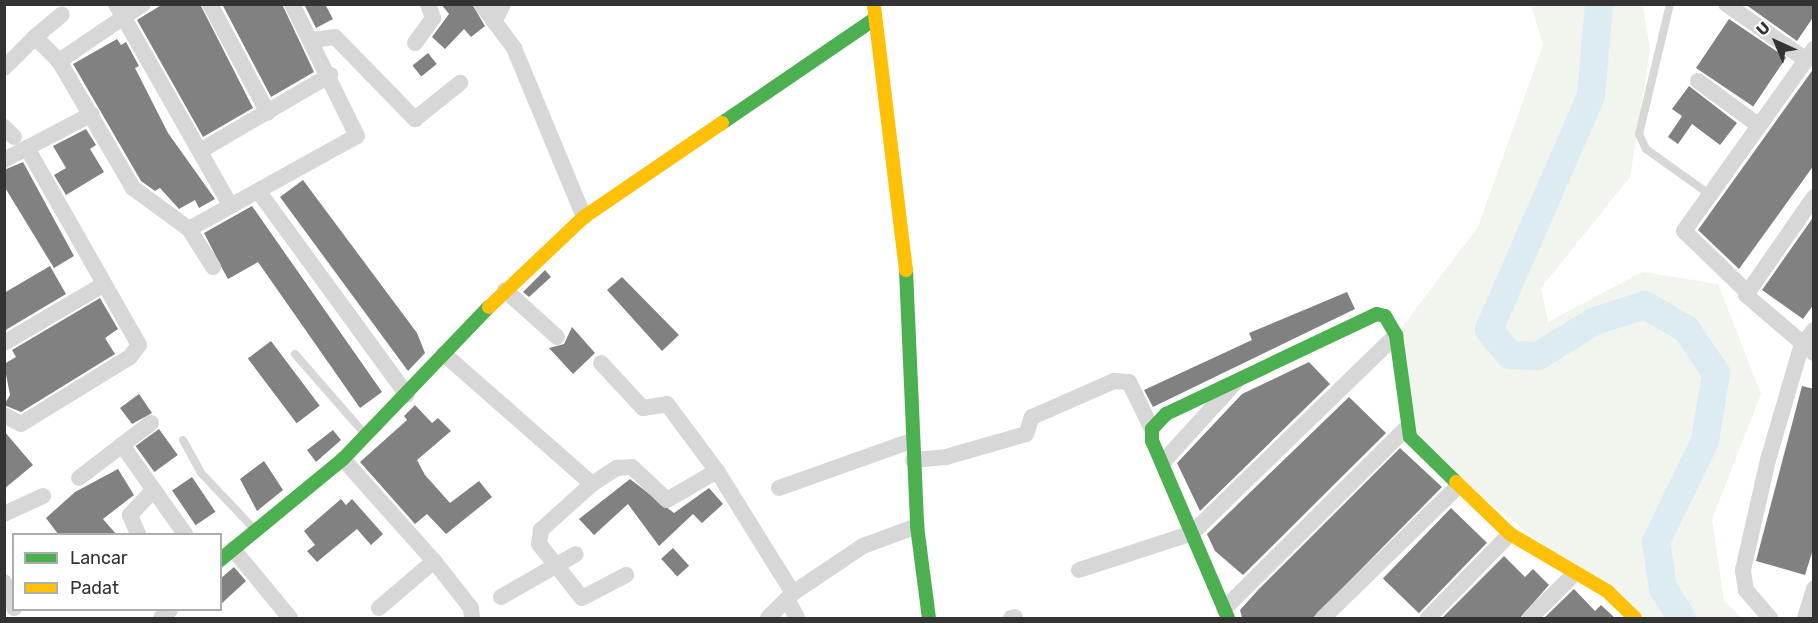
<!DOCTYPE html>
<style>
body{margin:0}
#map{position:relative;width:1818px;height:623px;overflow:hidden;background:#fff;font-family:Rubik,sans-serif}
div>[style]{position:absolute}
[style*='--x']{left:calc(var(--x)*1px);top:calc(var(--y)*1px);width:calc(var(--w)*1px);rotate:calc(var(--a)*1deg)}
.green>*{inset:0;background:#f1f5ed}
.river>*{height:28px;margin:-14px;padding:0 14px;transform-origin:14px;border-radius:14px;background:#ddebf3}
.building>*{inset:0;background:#818181;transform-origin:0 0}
.lane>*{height:8px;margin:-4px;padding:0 4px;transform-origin:4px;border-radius:4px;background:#d7d7d7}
.street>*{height:16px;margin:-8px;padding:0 8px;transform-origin:8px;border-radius:8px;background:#d7d7d7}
.fast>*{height:14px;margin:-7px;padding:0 7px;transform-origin:7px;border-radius:7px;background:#4caf50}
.slow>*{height:14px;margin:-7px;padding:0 7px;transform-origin:7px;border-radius:7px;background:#ffc107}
span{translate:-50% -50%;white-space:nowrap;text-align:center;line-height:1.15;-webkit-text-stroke:6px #fff;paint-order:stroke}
.frame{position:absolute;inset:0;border:6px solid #333;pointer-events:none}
.legend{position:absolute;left:12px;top:533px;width:210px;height:78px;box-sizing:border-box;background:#fff;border:2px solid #adadad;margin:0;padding:8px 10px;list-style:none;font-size:18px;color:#333}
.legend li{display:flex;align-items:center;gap:12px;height:30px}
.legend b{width:30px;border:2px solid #adadad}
.north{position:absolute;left:1746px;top:12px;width:60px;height:60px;-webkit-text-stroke:4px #fff;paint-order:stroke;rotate:316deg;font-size:16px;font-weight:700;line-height:24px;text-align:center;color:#333}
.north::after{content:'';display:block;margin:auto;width:21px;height:27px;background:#333;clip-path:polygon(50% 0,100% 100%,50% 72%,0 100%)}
</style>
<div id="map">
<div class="green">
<i style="clip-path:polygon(1531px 5px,1643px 5px,1650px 51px,1630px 177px,1541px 288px,1548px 322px,1642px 272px,1718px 284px,1761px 394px,1712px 519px,1724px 601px,1742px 618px,1635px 618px,1418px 446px,1396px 335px,1478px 227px,1543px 45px)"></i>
</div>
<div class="river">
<i style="--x:1599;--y:4;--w:92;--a:95"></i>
<i style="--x:1591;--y:96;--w:255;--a:113.6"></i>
<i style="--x:1489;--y:330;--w:33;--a:50"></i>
<i style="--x:1510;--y:355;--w:28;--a:2"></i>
<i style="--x:1538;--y:356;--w:67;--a:-31.6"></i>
<i style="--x:1595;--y:321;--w:52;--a:-17.7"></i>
<i style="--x:1645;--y:305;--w:48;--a:30.3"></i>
<i style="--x:1686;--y:329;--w:53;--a:55.7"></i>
<i style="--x:1716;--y:373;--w:69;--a:99.2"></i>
<i style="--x:1705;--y:441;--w:112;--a:115.9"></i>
<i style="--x:1656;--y:542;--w:47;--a:81.3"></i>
<i style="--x:1663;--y:588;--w:36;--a:58"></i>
</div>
<div class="building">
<i style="clip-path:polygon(163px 4px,200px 4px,253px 108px,203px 137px,137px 20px)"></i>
<i style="clip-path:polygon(222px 4px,282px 4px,314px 72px,271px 97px)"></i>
<i style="clip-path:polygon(304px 4px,325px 4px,333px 19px,316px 28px)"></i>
<i style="clip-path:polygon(441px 4px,472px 4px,485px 26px,471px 37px,464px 29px,445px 49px,432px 37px,449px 14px)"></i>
<i style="clip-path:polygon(1745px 4px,1814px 4px,1814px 16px,1797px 41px)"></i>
<i style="left:1729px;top:19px;width:69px;height:59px;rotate:34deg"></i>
<i style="clip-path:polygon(117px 39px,121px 45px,126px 42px,139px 66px,135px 68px,168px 133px,215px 199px,199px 208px,195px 200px,179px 209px,160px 188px,155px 191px,141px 181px,73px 64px)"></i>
<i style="left:428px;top:53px;width:14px;height:20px;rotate:51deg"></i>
<i style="clip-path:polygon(1814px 68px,1814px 165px,1739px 269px,1698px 230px)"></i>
<i style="clip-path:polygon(1689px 86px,1737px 123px,1720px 145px,1692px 124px,1678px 144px,1668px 137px,1682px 116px,1672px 109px)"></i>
<i style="clip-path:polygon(86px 129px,96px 145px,90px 149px,104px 172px,66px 195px,54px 175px,66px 168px,53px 146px)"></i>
<i style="clip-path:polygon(23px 162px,74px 256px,54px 268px,4px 186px,4px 170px)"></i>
<i style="clip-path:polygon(303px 180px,417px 333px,425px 353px,408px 371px,280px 197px)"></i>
<i style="clip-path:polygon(252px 206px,382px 392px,360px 408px,258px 262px,228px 279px,223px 270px,204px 233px)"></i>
<i style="clip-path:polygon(1814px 216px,1814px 304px,1803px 319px,1762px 290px)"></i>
<i style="clip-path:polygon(50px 266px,66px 294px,4px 331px,4px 293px)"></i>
<i style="clip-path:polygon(545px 270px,551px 277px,529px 297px,523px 292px)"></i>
<i style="clip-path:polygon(622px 277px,679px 335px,662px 351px,607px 290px)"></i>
<i style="clip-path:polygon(1347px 292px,1355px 309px,1153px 407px,1144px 390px,1252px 340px,1249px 333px)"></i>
<i style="clip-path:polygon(100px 298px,118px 329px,105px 338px,115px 354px,21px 412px,4px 405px,10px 395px,4px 364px,16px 357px,12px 350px)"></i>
<i style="clip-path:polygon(572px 327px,595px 353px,573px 374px,549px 348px,564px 344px)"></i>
<i style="left:271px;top:341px;width:81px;height:29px;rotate:53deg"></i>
<i style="clip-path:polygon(1309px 362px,1330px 384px,1200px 511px,1177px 463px,1242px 394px)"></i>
<i style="clip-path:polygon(1802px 386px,1814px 389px,1814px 546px,1805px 575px,1756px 561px)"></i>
<i style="clip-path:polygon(139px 394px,152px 413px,132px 424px,120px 408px)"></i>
<i style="clip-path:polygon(1349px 397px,1386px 433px,1243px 575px,1215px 551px,1207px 534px)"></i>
<i style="clip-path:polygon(415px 405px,432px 423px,438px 418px,451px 431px,417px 460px,425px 475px,450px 503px,479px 481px,492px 497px,446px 534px,427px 514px,415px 524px,360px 462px,407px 420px,404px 416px)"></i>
<i style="left:159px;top:429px;width:32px;height:29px;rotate:54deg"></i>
<i style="clip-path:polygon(333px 430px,341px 440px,316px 462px,307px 450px)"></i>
<i style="clip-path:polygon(4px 431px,33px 465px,4px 489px)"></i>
<i style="clip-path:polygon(1400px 448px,1442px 487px,1313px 618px,1242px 618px,1240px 610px,1258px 590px)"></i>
<i style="clip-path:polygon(264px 461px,283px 490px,257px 511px,240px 479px)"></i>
<i style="clip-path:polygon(118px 469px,134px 495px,103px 519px,116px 534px,58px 534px,46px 518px,75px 492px)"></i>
<i style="left:192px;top:477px;width:42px;height:24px;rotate:56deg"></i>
<i style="clip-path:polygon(630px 479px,674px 513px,709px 488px,723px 504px,702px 523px,693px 514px,659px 546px,628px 504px,594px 535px,579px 519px)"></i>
<i style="clip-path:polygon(341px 499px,346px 505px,352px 499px,383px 534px,371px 545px,357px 529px,317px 562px,307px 551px,315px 545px,304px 531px)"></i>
<i style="left:1451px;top:508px;width:50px;height:98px;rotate:44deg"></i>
<i style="left:673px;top:548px;width:24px;height:16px;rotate:48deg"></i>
<i style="clip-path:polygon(1504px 556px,1525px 577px,1533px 569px,1549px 585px,1520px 618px,1442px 618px)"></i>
<i style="clip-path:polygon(234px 567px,246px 581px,220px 605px,220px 579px)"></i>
<i style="clip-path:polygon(1574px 589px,1595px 611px,1601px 605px,1615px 618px,1544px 618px)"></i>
</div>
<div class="lane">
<i style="--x:1670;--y:4;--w:134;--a:103.4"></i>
<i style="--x:1639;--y:134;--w:17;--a:65"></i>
<i style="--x:1646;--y:149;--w:77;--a:35.5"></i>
<i style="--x:295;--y:354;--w:105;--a:48.9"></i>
<i style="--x:183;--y:440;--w:38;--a:61"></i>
<i style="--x:201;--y:473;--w:79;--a:46.5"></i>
</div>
<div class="street">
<i style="--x:116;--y:4;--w:231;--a:60.4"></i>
<i style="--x:143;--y:4;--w:102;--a:145.8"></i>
<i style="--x:59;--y:61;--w:147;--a:59.8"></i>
<i style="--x:133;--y:188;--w:69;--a:36.2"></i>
<i style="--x:189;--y:229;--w:45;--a:57.7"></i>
<i style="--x:210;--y:4;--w:123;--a:62"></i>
<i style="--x:1726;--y:4;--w:96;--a:34.8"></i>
<i style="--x:482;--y:5;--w:54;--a:53.3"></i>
<i style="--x:514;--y:48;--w:183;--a:67.5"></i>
<i style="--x:494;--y:22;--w:20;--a:-63"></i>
<i style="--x:35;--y:37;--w:35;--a:-40"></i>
<i style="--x:311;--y:40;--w:24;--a:-7"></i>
<i style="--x:335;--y:37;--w:115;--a:45.7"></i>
<i style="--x:415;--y:119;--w:58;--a:-38.7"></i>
<i style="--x:415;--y:43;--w:31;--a:-54"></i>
<i style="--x:433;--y:18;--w:15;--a:-110"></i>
<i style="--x:4;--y:68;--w:44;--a:-45"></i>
<i style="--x:35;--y:37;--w:34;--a:45"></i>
<i style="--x:1698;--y:81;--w:74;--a:36.3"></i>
<i style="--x:4;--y:127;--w:14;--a:45"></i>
<i style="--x:200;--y:151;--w:151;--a:-30.3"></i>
<i style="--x:4;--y:160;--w:99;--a:-27.6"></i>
<i style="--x:259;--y:192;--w:251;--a:53.9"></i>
<i style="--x:1814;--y:197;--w:119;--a:124.8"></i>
<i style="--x:1746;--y:295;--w:89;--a:40.5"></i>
<i style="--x:189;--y:229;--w:192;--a:-29"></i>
<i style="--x:357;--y:136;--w:147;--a:-116.2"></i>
<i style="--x:505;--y:290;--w:70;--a:42.1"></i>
<i style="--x:1746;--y:291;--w:86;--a:-135.9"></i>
<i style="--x:1684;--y:231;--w:224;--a:-54.5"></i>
<i style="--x:4;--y:343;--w:116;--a:-30.5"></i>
<i style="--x:444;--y:354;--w:197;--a:41.3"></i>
<i style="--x:592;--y:484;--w:30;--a:-33"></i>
<i style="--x:617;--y:468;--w:15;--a:-4"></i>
<i style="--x:632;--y:467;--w:48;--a:43.3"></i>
<i style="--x:667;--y:500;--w:58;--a:-30.1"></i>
<i style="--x:717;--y:471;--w:144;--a:58.1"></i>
<i style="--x:601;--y:363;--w:62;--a:47"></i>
<i style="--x:643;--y:408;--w:24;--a:-9"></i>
<i style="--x:667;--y:404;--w:84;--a:53.3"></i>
<i style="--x:4;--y:415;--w:19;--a:28"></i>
<i style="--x:21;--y:424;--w:128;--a:-31.6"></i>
<i style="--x:130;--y:357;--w:15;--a:-53"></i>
<i style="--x:139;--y:345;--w:227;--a:-119.6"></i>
<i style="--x:151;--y:423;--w:36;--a:143"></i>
<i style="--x:122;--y:445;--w:109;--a:54.7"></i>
<i style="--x:343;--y:459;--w:137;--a:48.3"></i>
<i style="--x:434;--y:561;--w:60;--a:51.8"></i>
<i style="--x:471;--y:608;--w:10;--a:84"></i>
<i style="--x:913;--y:460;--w:33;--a:-5"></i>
<i style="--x:946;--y:457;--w:83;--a:-16"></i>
<i style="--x:1026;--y:434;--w:18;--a:-71"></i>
<i style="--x:1032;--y:417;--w:90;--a:-23.7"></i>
<i style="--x:1114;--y:381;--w:15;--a:4"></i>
<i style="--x:1129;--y:382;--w:52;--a:63.9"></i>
<i style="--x:1163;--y:462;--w:107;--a:-47.7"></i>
<i style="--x:79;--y:478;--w:54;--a:-37.5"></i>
<i style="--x:592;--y:484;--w:69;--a:138"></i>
<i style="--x:541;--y:530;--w:14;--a:98"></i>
<i style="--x:539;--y:544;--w:69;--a:51.5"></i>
<i style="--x:582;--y:598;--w:50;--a:-27.6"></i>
<i style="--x:779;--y:488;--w:140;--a:-19.6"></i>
<i style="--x:4;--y:514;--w:43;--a:-24.8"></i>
<i style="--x:138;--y:534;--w:21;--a:-113"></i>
<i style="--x:130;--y:515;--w:33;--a:-47"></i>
<i style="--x:233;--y:549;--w:89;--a:50.4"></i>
<i style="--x:1079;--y:570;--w:119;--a:-18.1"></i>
<i style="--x:1192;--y:533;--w:284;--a:-44.1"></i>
<i style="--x:4;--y:582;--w:28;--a:69"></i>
<i style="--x:501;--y:597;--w:86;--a:-29.8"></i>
<i style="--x:787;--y:599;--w:21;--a:62"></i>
<i style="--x:379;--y:608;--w:72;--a:-40.5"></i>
<i style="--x:1224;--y:609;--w:255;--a:-44.8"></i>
<i style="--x:161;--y:618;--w:12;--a:-42"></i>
<i style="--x:768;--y:618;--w:35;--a:-45"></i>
<i style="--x:793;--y:593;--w:84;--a:-33.9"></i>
<i style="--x:863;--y:546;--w:58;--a:-20.3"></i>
<i style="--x:1011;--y:618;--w:4;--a:-14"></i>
<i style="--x:1323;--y:618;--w:186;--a:-44.3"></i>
<i style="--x:1428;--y:618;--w:117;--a:-45.7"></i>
<i style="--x:1530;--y:618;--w:62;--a:-45"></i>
<i style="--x:1770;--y:618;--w:37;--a:-131"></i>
<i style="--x:1746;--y:590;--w:20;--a:-99"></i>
<i style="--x:1743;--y:570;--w:113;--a:-77.2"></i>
<i style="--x:1768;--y:460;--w:118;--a:-73.7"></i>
<i style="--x:1801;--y:347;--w:21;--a:-53"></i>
<i style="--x:1805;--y:618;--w:31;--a:-73"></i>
</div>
<div class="fast">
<i style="--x:722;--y:123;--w:183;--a:-34.3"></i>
<i style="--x:906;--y:270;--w:256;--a:87.5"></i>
<i style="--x:917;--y:526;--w:93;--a:82.6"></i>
<i style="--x:220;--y:560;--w:159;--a:-39.4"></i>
<i style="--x:343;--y:459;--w:211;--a:-46.2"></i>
<i style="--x:1228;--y:618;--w:193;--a:-113.2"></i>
<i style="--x:1152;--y:441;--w:12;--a:-90"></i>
<i style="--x:1152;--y:429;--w:21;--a:-47"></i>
<i style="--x:1166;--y:414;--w:233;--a:-25.4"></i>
<i style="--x:1377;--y:314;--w:8;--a:14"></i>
<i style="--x:1385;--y:316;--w:22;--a:60"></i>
<i style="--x:1396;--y:335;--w:103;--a:82.2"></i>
<i style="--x:1410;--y:437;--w:64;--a:44.4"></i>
</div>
<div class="slow">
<i style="--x:874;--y:6;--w:266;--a:83.1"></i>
<i style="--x:489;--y:307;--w:131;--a:-43.5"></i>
<i style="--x:584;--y:217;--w:167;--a:-34.3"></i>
<i style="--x:1456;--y:482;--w:75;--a:43.9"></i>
<i style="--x:1510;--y:534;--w:113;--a:30.4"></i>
<i style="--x:1607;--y:591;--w:39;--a:44"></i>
</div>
<div class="frame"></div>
<ul class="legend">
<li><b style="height:8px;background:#4caf50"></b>Lancar</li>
<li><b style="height:8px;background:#ffc107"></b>Padat</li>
</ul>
<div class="north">U</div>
</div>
